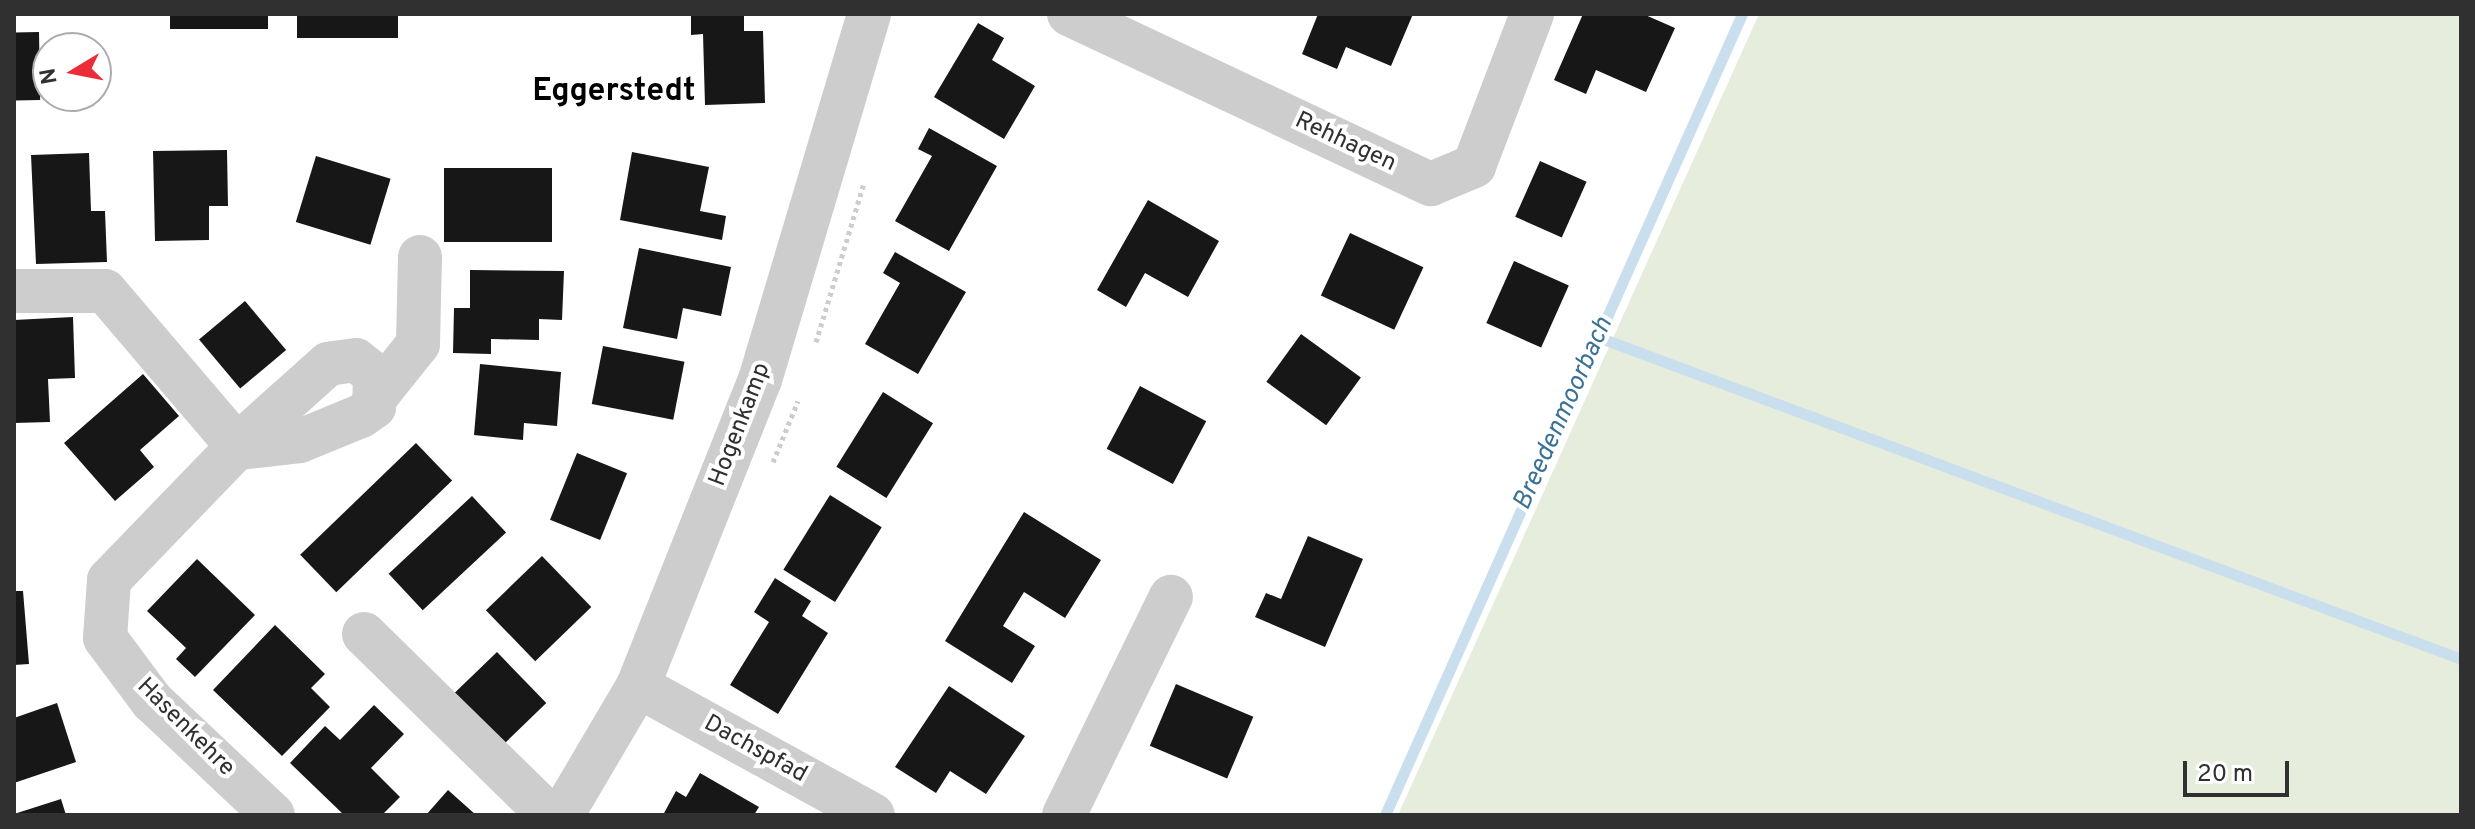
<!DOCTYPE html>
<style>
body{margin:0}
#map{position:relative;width:2475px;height:829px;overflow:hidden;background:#fff;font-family:Overpass,sans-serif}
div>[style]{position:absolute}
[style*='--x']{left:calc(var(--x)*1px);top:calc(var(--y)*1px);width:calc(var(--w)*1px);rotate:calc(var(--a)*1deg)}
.green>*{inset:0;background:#e6eddd}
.stream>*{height:11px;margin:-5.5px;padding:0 5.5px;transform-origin:5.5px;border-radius:5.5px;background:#c9dfee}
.building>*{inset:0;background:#171717;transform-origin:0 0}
.path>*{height:5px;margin-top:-2.5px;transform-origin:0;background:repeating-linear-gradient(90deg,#cdcdcd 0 4px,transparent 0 8px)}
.minor>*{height:44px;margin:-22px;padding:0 22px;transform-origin:22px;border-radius:22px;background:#cdcdcd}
span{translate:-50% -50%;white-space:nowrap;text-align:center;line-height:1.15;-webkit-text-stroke:8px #fff;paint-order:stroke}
.street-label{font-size:24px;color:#303030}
.water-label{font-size:26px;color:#397296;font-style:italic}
.district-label{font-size:32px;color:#000;font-weight:700}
.frame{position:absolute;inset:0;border:16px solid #303030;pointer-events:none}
.north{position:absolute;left:32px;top:32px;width:80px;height:80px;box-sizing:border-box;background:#fff;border:2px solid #acacac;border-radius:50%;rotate:260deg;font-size:22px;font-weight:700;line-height:32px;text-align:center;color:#303030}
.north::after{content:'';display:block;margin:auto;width:28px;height:36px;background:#ed2c39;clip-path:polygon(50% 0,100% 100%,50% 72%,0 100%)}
.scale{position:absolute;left:2183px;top:761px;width:106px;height:36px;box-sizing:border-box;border:4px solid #303030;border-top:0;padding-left:10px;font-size:24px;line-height:28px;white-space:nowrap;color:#303030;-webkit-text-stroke:6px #fff;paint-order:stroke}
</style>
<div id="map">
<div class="green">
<i style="clip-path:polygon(1759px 14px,2461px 14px,2461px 815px,1398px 815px)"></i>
</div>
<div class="stream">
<i style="--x:1598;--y:337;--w:921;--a:20.46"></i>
<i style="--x:1385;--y:815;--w:877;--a:-65.98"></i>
</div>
<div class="building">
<i style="left:170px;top:14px;width:98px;height:15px"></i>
<i style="left:297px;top:14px;width:101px;height:24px"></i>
<i style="clip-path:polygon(691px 14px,744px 14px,744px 31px,763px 31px,765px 103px,705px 105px,703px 34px,691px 35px)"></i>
<i style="clip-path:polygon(1318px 14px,1413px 14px,1391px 66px,1346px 47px,1337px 69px,1302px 54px)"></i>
<i style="clip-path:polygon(1583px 14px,1643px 14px,1675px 28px,1646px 92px,1596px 70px,1586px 94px,1554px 80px)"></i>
<i style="clip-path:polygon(978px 23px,1004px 38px,992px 60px,1035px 86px,1004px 139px,934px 97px)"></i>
<i style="left:39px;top:32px;width:68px;height:25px;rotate:89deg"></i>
<i style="clip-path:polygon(929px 128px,997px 166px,949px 251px,895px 221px,932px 156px,918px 149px)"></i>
<i style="clip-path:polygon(227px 150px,228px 206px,209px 206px,209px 240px,155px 241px,153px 151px)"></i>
<i style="clip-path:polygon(632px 152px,709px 167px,700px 211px,726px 216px,722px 240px,620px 220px)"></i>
<i style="clip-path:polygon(89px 153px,91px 211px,105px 211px,107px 262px,36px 264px,31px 155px)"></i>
<i style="left:316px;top:156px;width:78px;height:69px;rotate:17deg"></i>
<i style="left:1540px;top:161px;width:51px;height:61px;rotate:24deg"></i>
<i style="left:552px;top:168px;width:74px;height:108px;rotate:90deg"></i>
<i style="clip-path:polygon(1148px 200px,1219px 241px,1188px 297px,1145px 273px,1126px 307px,1097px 290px)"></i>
<i style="left:1350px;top:233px;width:81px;height:69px;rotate:25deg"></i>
<i style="clip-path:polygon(639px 248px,731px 267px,721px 316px,683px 308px,677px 339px,623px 328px)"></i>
<i style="clip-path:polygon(895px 252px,966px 292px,918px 374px,865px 344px,900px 283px,883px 273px)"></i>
<i style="left:1514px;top:261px;width:60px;height:68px;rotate:24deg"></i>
<i style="clip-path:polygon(470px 270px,564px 271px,562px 320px,539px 319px,539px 340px,491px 339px,491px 354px,453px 353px,454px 308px,470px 308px)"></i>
<i style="left:245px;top:301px;width:64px;height:60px;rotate:50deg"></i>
<i style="clip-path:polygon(73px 317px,75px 378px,48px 379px,50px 422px,14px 423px,14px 320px)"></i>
<i style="left:1301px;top:334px;width:74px;height:59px;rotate:36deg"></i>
<i style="left:603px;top:346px;width:83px;height:59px;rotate:11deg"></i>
<i style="clip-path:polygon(480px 364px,561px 372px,557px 426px,524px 423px,523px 440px,474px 435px)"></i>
<i style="clip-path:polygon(143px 374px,179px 416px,140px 450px,154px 467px,115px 501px,64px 443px)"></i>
<i style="left:1140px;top:386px;width:75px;height:71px;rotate:28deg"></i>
<i style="left:883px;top:392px;width:59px;height:88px;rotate:32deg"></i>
<i style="left:416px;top:443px;width:52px;height:161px;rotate:46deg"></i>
<i style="left:577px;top:453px;width:54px;height:72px;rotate:22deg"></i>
<i style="left:830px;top:495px;width:61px;height:88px;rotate:32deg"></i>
<i style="left:472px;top:496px;width:50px;height:114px;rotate:47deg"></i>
<i style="clip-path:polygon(1024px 512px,1101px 560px,1065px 618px,1024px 592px,1003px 626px,1035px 646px,1012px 683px,945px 641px)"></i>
<i style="clip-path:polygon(1308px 536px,1363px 559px,1325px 647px,1255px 617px,1266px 593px,1281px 599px)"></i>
<i style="left:542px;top:556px;width:71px;height:78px;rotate:46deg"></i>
<i style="clip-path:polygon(197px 559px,255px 615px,195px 677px,176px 659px,186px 648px,147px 611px)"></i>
<i style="clip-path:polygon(775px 578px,811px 601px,802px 616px,828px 633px,778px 714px,730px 685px,769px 622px,754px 612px)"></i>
<i style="clip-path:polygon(14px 591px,23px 591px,29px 664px,14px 665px)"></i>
<i style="clip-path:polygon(275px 625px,325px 674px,311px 688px,330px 707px,282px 756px,213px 690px)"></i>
<i style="left:497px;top:652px;width:71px;height:71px;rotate:46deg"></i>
<i style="left:1176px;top:684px;width:84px;height:67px;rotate:23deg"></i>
<i style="clip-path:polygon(949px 686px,1025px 736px,986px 794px,950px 771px,936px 793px,895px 767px)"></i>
<i style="clip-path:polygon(57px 703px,76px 762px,14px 783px,14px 718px)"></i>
<i style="clip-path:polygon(374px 705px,404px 734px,371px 768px,400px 797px,382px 815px,344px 815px,290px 763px,325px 726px,340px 740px)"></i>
<i style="clip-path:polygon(700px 773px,759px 807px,754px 815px,663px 815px,676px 791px,686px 797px)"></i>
<i style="clip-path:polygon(448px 790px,476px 815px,426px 815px)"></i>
<i style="clip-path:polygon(61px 799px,66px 815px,15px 815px,14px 814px)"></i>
</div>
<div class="path">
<i style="--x:816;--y:342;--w:166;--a:-73.2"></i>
<i style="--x:773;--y:462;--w:66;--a:-67.7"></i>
</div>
<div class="minor">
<i style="--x:1069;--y:14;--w:400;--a:25.2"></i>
<i style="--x:1431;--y:184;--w:47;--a:-22.7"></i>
<i style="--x:1474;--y:166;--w:163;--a:-69.1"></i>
<i style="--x:14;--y:291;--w:91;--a:0"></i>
<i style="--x:105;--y:291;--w:206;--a:49.5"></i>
<i style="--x:378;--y:394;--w:64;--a:-51.3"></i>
<i style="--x:418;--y:344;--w:87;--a:-88.7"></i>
<i style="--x:239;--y:448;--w:61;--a:-6.5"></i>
<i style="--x:300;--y:441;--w:66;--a:-22.3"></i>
<i style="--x:361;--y:416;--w:16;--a:-35"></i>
<i style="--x:374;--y:407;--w:32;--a:-88"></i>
<i style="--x:375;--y:375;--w:24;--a:-142"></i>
<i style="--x:356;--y:360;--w:28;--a:172"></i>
<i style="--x:328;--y:364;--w:105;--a:138.1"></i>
<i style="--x:250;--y:434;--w:203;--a:134"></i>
<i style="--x:109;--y:580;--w:58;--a:93.9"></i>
<i style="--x:105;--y:638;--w:79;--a:53.3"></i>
<i style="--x:152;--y:701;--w:166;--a:43.3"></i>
<i style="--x:364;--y:634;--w:259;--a:44.4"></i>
<i style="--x:638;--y:686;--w:268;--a:28.8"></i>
<i style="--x:562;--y:815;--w:150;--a:-59.5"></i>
<i style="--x:638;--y:686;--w:329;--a:-68.3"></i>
<i style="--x:760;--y:380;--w:382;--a:-73.4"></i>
<i style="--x:1064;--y:815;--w:243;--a:-63.9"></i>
</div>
<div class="street-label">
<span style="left:1345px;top:143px;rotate:25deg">Rehhagen</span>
<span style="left:741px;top:425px;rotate:-69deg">Hogenkamp</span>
<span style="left:185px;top:728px;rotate:45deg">Hasenkehre</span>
<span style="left:755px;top:750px;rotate:29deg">Dachspfad</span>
</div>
<div class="water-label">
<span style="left:1564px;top:414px;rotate:-66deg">Breedenmoorbach</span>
</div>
<div class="district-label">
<span style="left:614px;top:92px">Eggerstedt</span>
</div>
<div class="frame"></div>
<div class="north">N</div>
<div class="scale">20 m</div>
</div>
